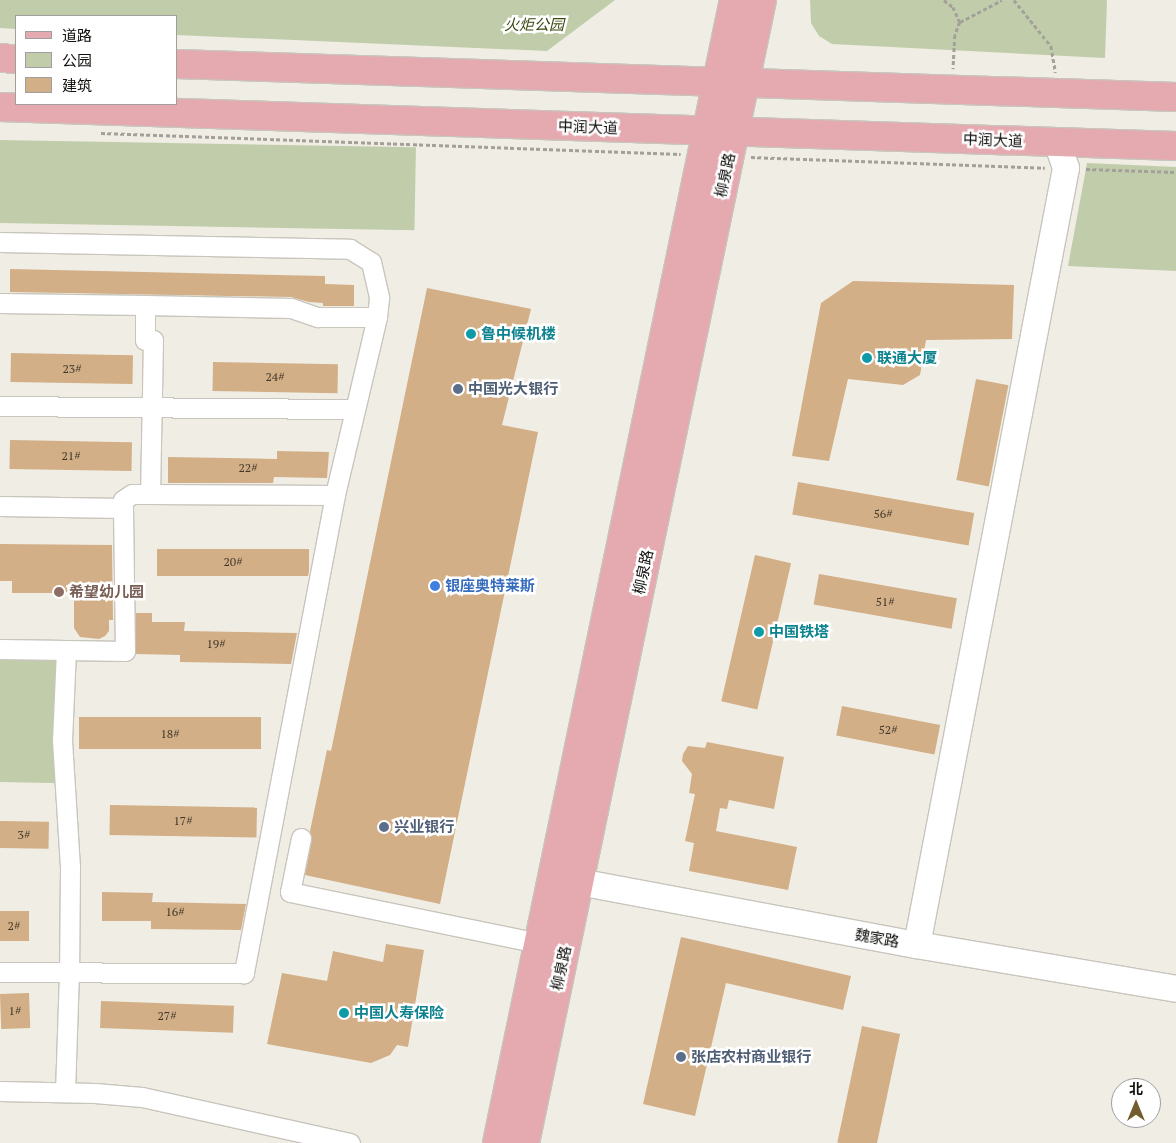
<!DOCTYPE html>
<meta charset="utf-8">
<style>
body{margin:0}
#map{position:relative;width:1176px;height:1143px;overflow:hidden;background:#f0ede5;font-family:"PT Serif","Noto Sans SC",serif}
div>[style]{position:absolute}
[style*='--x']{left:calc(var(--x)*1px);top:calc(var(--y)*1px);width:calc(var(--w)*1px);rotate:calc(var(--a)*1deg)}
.green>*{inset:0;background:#c1cdaa;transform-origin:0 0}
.building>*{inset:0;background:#d2af86;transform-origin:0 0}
.path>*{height:2.5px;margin-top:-1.25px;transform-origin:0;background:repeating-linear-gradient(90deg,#a3a09a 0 4px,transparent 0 6.5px)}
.roads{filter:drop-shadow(1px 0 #c8c5bd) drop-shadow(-1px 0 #c8c5bd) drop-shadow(0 1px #c8c5bd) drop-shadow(0 -1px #c8c5bd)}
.street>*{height:19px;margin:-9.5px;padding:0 9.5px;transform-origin:9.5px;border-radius:9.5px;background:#fff}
.secondary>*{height:26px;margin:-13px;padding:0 13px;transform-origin:13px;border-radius:13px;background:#fff}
.primary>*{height:28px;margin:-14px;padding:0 14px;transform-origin:14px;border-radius:14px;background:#e5a9b0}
.dots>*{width:14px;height:14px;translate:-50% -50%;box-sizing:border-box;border:2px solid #fff;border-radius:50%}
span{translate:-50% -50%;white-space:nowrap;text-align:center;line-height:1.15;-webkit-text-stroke:5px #fff;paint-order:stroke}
.number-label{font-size:12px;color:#41382b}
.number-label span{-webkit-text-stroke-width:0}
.park-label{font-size:15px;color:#394711;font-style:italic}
.street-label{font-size:15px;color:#11100d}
.culture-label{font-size:15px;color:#0d838f;font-weight:700}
.left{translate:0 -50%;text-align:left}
.service-label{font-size:15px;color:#4e5e75;font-weight:700}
.shop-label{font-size:15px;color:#366cbe;font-weight:700}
.education-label{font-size:15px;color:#785e54;font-weight:700}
.legend{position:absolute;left:15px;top:15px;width:162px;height:90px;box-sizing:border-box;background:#fff;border:1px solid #a09f9e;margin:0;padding:6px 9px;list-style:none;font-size:15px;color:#11100d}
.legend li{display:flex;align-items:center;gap:10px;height:25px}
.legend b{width:25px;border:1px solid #a09f9e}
.north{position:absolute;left:1111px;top:1078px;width:50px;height:50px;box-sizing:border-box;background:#fff;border:1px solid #a09f9e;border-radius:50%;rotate:0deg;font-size:14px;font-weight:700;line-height:20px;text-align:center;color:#11100d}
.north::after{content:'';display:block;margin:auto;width:18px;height:22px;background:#745d2d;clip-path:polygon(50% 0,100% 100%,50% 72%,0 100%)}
</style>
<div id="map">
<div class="green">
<i style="clip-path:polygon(0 0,615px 0,547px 51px,176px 35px,176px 16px,16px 16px,16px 29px,0 28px)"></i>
<i style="clip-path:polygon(810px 0,1107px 0,1105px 58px,832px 44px,819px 36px,811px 23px)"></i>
<i style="left:0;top:140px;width:416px;height:83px;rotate:1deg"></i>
<i style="clip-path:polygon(1087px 163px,1176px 167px,1176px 271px,1068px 266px)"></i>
<i style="left:0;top:649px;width:66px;height:133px;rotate:1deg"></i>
</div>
<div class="building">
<i style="clip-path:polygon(10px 269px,325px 276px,325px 284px,354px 285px,354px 306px,323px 306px,323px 303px,309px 302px,291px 297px,10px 292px)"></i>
<i style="clip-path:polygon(853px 281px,1014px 285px,1012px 339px,926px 340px,920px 375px,903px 385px,848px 379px,829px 461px,792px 456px,821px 303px)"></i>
<i style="clip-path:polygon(427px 288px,531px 309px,502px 425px,538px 432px,440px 904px,305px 875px,312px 840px,310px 831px,327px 750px,331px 751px)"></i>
<i style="left:11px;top:353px;width:122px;height:29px;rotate:1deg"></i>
<i style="left:213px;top:362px;width:125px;height:29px;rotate:1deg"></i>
<i style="left:976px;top:379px;width:33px;height:103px;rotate:11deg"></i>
<i style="left:10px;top:440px;width:122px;height:29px;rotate:1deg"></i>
<i style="clip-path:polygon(277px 451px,329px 452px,327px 478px,274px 477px,273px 483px,168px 483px,168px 457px,277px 459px)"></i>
<i style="left:798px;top:482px;width:179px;height:33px;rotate:10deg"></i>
<i style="clip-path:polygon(0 544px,112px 545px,113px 620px,109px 620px,109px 631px,105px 636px,99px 639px,80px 637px,74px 628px,74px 593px,12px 593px,12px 581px,0 581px)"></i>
<i style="clip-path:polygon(157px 549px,309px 549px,309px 571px,308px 576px,157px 576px)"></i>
<i style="left:755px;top:555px;width:37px;height:150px;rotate:13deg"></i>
<i style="left:819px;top:574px;width:140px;height:31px;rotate:10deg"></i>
<i style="clip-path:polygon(136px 613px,152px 613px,152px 622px,185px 622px,184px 631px,297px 633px,291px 664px,180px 662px,180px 655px,135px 654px)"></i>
<i style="left:842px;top:706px;width:100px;height:30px;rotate:11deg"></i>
<i style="left:261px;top:717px;width:32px;height:182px;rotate:90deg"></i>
<i style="clip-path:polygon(707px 742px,784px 757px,774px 809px,729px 800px,727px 809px,720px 808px,716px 831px,797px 847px,788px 890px,689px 871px,694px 843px,685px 841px,695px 794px,689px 793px,692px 774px,682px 761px,683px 754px,688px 746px,705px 748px)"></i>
<i style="left:110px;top:805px;width:147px;height:30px;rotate:1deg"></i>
<i style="left:0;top:821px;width:49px;height:27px;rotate:1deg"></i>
<i style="clip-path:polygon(102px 892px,153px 893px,152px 902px,246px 904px,241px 930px,151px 929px,151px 921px,102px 921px)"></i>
<i style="left:0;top:911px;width:29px;height:30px"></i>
<i style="clip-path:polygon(681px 937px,851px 976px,843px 1010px,726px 983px,695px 1116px,643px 1104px)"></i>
<i style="clip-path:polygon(386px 944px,424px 950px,408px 1047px,397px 1045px,390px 1055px,371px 1063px,267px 1044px,282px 973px,327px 981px,333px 951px,383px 962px)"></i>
<i style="left:29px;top:993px;width:35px;height:29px;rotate:88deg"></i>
<i style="left:101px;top:1001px;width:133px;height:27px;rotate:2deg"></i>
<i style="left:862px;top:1026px;width:39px;height:119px;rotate:12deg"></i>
</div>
<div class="path">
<i style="--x:944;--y:0;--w:11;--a:38"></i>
<i style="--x:953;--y:7;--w:17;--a:65"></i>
<i style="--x:960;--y:22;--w:14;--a:111"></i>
<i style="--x:955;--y:35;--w:34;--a:93"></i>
<i style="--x:1014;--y:0;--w:59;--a:51.2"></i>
<i style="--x:1051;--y:46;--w:27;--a:80"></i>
<i style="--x:960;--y:22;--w:47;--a:-27.6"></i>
<i style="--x:101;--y:133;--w:580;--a:2.07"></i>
<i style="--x:751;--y:157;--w:294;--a:2.1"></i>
<i style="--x:1086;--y:169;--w:90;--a:1.9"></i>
</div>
<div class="roads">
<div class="street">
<i style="--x:0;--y:242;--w:350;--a:1.1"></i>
<i style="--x:350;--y:249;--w:25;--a:32"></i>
<i style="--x:371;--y:262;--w:37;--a:77"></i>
<i style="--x:379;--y:298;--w:19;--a:96"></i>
<i style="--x:377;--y:317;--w:183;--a:103.3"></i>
<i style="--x:335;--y:495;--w:487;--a:100.8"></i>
<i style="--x:244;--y:973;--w:244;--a:-179.8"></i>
<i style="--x:0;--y:303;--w:145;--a:0.8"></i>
<i style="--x:145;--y:305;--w:35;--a:90"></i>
<i style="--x:145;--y:340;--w:8;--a:0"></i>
<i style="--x:153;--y:340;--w:154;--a:91.1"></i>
<i style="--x:150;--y:494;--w:18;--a:180"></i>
<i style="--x:132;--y:494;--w:11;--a:146"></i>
<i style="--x:123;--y:500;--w:8;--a:90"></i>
<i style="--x:145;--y:305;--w:146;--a:1.2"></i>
<i style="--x:291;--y:308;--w:28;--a:19"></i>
<i style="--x:317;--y:317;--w:60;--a:0"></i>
<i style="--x:0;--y:406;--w:355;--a:0.5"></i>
<i style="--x:150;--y:494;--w:185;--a:0.3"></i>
<i style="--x:0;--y:506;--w:123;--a:0.9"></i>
<i style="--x:123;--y:508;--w:143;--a:89.2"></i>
<i style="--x:125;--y:651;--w:59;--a:-179"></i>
<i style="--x:0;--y:649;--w:66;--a:0.9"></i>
<i style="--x:66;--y:650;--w:90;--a:92.5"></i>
<i style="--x:62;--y:740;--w:127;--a:86.4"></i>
<i style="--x:70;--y:867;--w:105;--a:90.5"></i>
<i style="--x:69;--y:972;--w:120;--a:91.9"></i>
<i style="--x:301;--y:838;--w:55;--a:101.5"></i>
<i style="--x:290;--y:892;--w:253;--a:11.6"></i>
<i style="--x:0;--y:1091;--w:95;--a:1.2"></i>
<i style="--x:95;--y:1093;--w:47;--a:4.9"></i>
<i style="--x:142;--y:1097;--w:213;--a:12.5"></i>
</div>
<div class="secondary">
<i style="--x:579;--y:882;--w:344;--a:10.6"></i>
<i style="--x:917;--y:945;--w:263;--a:9.6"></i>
<i style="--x:917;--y:945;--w:791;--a:-79.14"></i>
<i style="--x:1066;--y:168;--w:28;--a:-109"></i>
</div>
<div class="primary">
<i style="--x:0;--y:58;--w:16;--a:4"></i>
<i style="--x:176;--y:64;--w:1001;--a:1.89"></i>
<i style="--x:0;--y:107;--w:1177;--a:1.9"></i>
<i style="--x:497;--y:1143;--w:1167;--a:-78.29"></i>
<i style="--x:525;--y:1143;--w:1167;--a:-78.29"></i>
</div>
</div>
<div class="dots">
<i style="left:471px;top:334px;background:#0f9aa8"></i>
<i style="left:867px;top:358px;background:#0f9aa8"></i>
<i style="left:458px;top:389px;background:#5c6f8a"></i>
<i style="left:435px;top:586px;background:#3f7fe0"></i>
<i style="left:59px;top:592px;background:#8d6e63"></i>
<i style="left:759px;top:632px;background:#0f9aa8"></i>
<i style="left:384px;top:827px;background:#5c6f8a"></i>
<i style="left:344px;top:1013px;background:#0f9aa8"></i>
<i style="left:681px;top:1057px;background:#5c6f8a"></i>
</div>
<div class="number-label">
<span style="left:72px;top:369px">23#</span>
<span style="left:275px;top:377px">24#</span>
<span style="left:71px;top:456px">21#</span>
<span style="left:248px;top:468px">22#</span>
<span style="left:883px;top:514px">56#</span>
<span style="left:233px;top:562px">20#</span>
<span style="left:885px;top:602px">51#</span>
<span style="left:216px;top:644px">19#</span>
<span style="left:888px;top:730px">52#</span>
<span style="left:170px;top:734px">18#</span>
<span style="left:183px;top:821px">17#</span>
<span style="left:24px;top:835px">3#</span>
<span style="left:175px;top:912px">16#</span>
<span style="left:14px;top:926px">2#</span>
<span style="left:15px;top:1011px">1#</span>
<span style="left:167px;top:1016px">27#</span>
</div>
<div class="park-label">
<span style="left:534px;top:25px">火炬公园</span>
</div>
<div class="street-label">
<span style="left:588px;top:127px;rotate:2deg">中润大道</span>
<span style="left:993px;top:140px;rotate:2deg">中润大道</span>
<span style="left:725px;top:175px;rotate:-78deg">柳泉路</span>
<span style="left:643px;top:572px;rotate:-78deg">柳泉路</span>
<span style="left:877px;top:938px;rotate:10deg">魏家路</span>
<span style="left:561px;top:968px;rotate:-78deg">柳泉路</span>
</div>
<div class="culture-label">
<span class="left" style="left:481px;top:334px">鲁中候机楼</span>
<span class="left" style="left:877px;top:358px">联通大厦</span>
<span class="left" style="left:769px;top:632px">中国铁塔</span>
<span class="left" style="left:354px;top:1013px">中国人寿保险</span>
</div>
<div class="service-label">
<span class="left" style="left:468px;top:389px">中国光大银行</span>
<span class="left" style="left:394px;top:827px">兴业银行</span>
<span class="left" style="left:691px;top:1057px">张店农村商业银行</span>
</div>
<div class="shop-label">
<span class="left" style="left:445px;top:586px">银座奥特莱斯</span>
</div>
<div class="education-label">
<span class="left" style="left:69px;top:592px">希望幼儿园</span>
</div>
<ul class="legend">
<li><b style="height:6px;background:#e5a9b0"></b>道路</li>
<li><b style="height:14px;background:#c1cdaa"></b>公园</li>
<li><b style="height:14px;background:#d2af86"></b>建筑</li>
</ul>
<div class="north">北</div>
</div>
